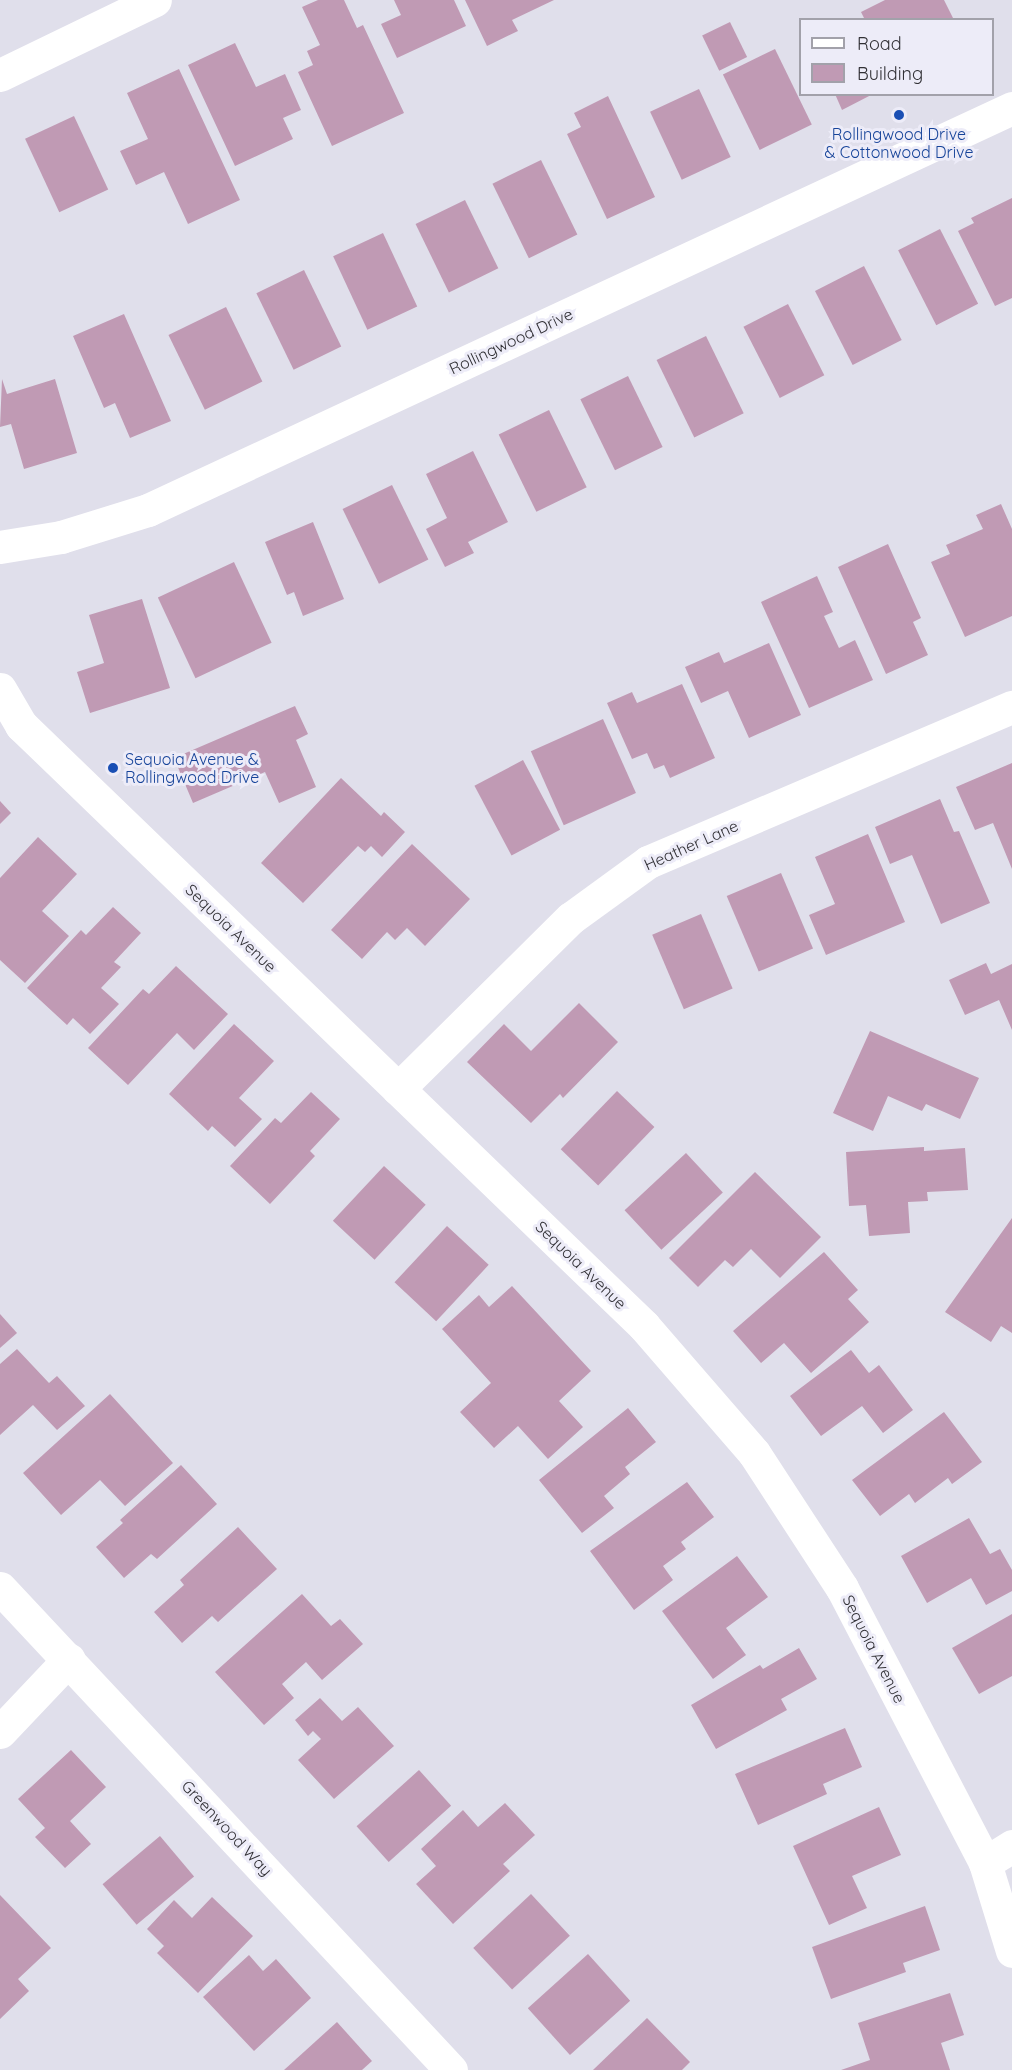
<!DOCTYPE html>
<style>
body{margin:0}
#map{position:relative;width:1012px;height:2070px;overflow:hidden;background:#e0dfeb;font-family:Quicksand,sans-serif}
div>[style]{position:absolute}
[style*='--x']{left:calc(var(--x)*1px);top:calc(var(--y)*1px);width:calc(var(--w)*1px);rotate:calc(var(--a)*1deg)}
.building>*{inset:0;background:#c09ab4;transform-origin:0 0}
.street>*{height:33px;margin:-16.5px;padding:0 16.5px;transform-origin:16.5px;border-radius:16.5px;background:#fff}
.dots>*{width:16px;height:16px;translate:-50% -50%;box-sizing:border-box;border:3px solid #edecf8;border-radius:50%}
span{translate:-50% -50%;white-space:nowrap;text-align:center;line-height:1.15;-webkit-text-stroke:6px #edecf8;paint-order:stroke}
.transit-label{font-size:16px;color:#164399}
.left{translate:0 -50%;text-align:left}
.street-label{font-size:16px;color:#313035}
.legend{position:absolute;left:799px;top:18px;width:195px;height:78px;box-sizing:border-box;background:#edecf8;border:2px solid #a2a1aa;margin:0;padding:8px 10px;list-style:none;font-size:18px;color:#313035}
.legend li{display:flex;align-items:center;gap:12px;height:30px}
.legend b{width:30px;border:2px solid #a2a1aa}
</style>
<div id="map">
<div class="building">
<i style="clip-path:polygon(318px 0,344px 0,357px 28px,363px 25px,404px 113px,332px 146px,298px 72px,313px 65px,307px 51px,320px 45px,302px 7px)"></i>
<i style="clip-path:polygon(394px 0,454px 0,466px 26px,397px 58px,381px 24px,401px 15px)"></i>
<i style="clip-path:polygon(465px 0,554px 0,512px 20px,518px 31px,487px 46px)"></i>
<i style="clip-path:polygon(885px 0,944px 0,954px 20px,865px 20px,861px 12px)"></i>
<i style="left:730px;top:22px;width:39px;height:31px;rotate:64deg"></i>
<i style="clip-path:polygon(235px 43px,256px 87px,285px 74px,301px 110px,283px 118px,293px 139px,235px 166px,188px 65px)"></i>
<i style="left:775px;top:49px;width:84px;height:58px;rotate:64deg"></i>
<i style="clip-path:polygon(179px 69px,240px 200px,188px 224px,164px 172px,136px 185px,120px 151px,148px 139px,127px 93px)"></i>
<i style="left:699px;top:89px;width:75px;height:54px;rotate:65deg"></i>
<i style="clip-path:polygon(835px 94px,873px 94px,842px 110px)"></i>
<i style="clip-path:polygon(608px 96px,655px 197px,607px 219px,567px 134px,581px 127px,574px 113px)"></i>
<i style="left:74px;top:116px;width:81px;height:54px;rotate:65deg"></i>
<i style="left:541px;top:160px;width:83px;height:54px;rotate:64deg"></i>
<i style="clip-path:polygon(1012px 198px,1012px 298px,995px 306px,958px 231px,974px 223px,971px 218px)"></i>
<i style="left:465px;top:200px;width:76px;height:55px;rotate:64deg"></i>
<i style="left:940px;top:229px;width:84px;height:47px;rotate:63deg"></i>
<i style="left:383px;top:233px;width:81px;height:55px;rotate:65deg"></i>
<i style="left:864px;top:266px;width:83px;height:55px;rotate:63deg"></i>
<i style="left:304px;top:270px;width:85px;height:53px;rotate:64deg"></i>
<i style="left:788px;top:304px;width:80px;height:50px;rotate:63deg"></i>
<i style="left:226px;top:307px;width:83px;height:64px;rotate:64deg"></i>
<i style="clip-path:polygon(124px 314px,171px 421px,130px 438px,115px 403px,104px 408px,73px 336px)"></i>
<i style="left:706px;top:336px;width:86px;height:55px;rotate:64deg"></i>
<i style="left:628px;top:376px;width:79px;height:53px;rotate:64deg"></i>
<i style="clip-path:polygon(2px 379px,7px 394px,55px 379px,77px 453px,24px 469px,11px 424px,0 427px)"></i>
<i style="left:549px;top:410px;width:86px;height:56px;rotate:64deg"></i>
<i style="clip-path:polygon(473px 451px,508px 522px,468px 542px,474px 553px,445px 567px,426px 529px,447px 518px,426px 474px)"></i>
<i style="left:392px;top:485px;width:83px;height:55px;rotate:64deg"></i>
<i style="clip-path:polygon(1001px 504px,1012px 529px,1012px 616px,965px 637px,931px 562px,950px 554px,946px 545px,983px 529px,976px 515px)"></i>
<i style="clip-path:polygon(313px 522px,344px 599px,303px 616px,294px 592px,287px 595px,265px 542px)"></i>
<i style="clip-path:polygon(888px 544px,921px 618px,913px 622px,928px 655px,886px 674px,838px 567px)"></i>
<i style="left:234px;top:562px;width:89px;height:84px;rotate:65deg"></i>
<i style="clip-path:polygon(817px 576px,833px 612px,824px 616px,839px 648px,855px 640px,873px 680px,809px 708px,761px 602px)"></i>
<i style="clip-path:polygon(142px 599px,170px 688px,90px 713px,77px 672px,104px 663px,89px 615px)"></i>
<i style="clip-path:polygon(769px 643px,801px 715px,749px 738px,728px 691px,701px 703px,685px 667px,719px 652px,724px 663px)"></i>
<i style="clip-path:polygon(682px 684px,715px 758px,670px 778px,664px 765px,654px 769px,647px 753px,632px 759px,607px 703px,632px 692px,637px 703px)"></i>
<i style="clip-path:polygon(295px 706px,308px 734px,296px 740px,316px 787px,279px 803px,265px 772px,193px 803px,174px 758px)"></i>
<i style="left:603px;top:719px;width:81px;height:79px;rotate:66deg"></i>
<i style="left:523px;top:760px;width:79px;height:55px;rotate:62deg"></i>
<i style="clip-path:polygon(1012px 763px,1012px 869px,993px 823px,975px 830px,956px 787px)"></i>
<i style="clip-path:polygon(341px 778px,381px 816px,384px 812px,405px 832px,382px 857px,371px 846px,365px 852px,358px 846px,303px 903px,261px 863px)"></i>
<i style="clip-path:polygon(940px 799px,954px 832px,959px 831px,990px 903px,941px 924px,912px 855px,890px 864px,875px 827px)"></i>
<i style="clip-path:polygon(0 801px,11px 813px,0 824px)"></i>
<i style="clip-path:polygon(868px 834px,905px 922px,826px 955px,809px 915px,835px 904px,815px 857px)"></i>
<i style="clip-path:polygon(38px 837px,77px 874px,42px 911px,69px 936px,25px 983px,0 960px,0 878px)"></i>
<i style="clip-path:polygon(412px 844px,470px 899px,425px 946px,407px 928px,395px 940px,387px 932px,362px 959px,331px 930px)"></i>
<i style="left:781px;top:873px;width:82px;height:59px;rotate:67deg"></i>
<i style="clip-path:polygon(113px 907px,141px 933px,114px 962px,121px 967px,101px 988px,119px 1004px,90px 1034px,73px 1018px,67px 1025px,27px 988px,81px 930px,86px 935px)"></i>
<i style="left:701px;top:914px;width:81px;height:53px;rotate:67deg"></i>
<i style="clip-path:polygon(986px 963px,991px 974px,1012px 964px,1012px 1030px,999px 1000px,965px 1015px,949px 980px)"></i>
<i style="clip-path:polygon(176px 966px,228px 1014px,194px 1050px,177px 1033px,128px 1085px,88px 1048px,143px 989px,149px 994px)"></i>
<i style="clip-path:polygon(579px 1003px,618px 1042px,563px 1098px,560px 1094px,531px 1123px,467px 1062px,504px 1024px,531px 1051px)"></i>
<i style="clip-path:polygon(234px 1024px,274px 1061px,239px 1098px,262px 1119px,235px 1147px,212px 1126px,208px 1131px,169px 1094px)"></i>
<i style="clip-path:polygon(870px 1031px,979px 1078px,960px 1119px,926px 1104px,922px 1111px,888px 1096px,873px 1131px,833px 1113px)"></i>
<i style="left:617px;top:1091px;width:52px;height:81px;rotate:44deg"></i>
<i style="clip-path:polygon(311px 1092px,340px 1119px,310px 1151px,315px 1156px,270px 1204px,230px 1166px,275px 1118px,281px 1123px)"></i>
<i style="clip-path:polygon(924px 1147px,924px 1151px,965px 1148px,968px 1190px,927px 1192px,928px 1201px,908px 1202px,910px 1233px,869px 1236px,866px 1205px,849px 1206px,846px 1152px)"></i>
<i style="left:686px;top:1153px;width:54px;height:84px;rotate:47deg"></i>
<i style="left:384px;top:1166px;width:57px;height:75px;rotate:43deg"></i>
<i style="clip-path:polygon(755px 1172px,821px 1237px,780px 1278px,751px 1249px,733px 1267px,725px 1260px,698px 1287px,669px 1258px)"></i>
<i style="clip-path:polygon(1012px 1218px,1012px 1333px,1001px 1326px,991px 1342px,945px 1312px)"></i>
<i style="left:447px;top:1226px;width:57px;height:77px;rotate:43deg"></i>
<i style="clip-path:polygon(824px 1252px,858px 1290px,848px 1299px,869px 1322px,811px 1373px,784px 1343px,761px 1363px,733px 1331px)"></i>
<i style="clip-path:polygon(512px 1286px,591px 1371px,559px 1401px,583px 1427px,548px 1459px,518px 1426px,494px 1448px,460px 1412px,491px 1383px,442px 1329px,479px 1295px,489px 1307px)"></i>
<i style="clip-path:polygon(0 1314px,17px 1333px,0 1348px)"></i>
<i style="clip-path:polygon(17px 1349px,49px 1383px,57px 1376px,85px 1406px,57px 1430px,33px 1405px,0 1435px,0 1364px)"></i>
<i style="clip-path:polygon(851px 1350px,869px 1373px,879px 1365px,913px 1410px,883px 1433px,862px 1406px,821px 1436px,790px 1396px)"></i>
<i style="clip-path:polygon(110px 1394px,173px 1463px,125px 1506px,100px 1480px,61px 1515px,23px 1473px)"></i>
<i style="clip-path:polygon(628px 1408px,656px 1442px,625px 1467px,630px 1474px,604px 1496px,614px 1508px,582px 1533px,539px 1480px)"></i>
<i style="clip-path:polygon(944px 1412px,982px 1462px,952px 1484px,948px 1478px,915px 1503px,909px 1494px,880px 1516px,852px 1480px)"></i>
<i style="clip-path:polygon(181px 1465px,217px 1504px,157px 1559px,151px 1554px,124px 1578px,96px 1547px,123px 1523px,120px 1520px)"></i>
<i style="clip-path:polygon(687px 1482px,714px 1517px,681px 1542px,686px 1549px,663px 1566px,673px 1580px,634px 1610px,590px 1551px)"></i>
<i style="clip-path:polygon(969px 1518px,990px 1554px,1000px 1549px,1012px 1570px,1012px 1591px,986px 1605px,971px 1578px,927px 1603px,901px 1556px)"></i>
<i style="clip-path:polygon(238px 1527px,277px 1569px,218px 1622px,212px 1616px,182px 1643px,154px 1612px,184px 1585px,180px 1580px)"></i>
<i style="clip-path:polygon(737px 1556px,768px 1597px,726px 1628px,746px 1655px,713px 1679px,662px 1611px)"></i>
<i style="clip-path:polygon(302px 1594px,331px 1626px,340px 1619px,363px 1644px,322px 1680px,306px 1662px,282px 1684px,294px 1698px,264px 1725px,215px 1672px)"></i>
<i style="clip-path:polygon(1012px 1614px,1012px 1676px,979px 1694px,952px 1648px)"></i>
<i style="clip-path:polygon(799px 1648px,817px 1679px,781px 1699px,787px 1710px,716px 1749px,691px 1705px,760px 1665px,763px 1669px)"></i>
<i style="clip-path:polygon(320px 1698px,342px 1721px,358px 1707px,394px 1746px,334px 1799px,298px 1760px,321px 1739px,313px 1731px,308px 1736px,295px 1720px)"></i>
<i style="clip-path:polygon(845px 1728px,862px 1767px,823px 1784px,827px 1794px,758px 1825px,735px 1774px)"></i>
<i style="clip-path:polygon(71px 1750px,106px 1787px,70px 1821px,91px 1844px,65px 1868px,35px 1837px,45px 1828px,18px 1799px)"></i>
<i style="left:419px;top:1770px;width:48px;height:84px;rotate:48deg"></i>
<i style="clip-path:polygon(505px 1803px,535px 1835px,503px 1864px,510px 1871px,453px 1924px,416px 1884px,436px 1866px,421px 1849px,463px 1810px,478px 1827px)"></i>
<i style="clip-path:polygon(879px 1807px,901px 1855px,852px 1876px,867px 1908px,829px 1925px,793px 1846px)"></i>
<i style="left:160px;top:1836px;width:53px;height:75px;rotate:50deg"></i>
<i style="left:531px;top:1894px;width:57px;height:79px;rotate:47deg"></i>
<i style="clip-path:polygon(0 1895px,51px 1948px,18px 1979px,29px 1991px,0 2019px)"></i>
<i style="clip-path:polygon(212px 1897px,253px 1936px,198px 1993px,157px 1953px,164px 1946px,147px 1929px,174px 1900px,192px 1918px)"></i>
<i style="clip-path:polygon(925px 1906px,940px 1950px,903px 1963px,906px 1972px,831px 1999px,812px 1947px)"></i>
<i style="left:588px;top:1954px;width:63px;height:81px;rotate:48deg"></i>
<i style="clip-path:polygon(249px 1955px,263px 1971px,276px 1959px,311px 1998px,254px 2051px,203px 1997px)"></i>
<i style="clip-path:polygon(950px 1993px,964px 2035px,941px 2043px,950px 2070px,841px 2070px,870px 2060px,858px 2023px)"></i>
<i style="clip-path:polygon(647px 2018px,690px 2062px,682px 2070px,593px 2070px)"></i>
<i style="clip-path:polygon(337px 2022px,372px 2061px,362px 2070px,284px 2070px)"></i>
</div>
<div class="street">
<i style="--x:0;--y:75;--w:172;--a:-25.8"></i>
<i style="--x:0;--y:547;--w:62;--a:-9.3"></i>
<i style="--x:61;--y:537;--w:91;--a:-17.2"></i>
<i style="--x:148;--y:510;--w:953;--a:-24.95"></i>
<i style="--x:0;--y:689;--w:42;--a:59.7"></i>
<i style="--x:21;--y:725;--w:866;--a:43.97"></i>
<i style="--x:644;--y:1326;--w:168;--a:49.1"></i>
<i style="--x:754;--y:1453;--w:161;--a:56.9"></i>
<i style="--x:842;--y:1588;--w:310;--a:62.5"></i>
<i style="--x:985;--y:1863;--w:92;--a:72.9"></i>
<i style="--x:398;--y:1089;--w:243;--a:-44.7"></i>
<i style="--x:571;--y:918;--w:95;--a:-36"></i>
<i style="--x:648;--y:862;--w:396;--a:-23.1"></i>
<i style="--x:0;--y:1588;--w:660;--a:46.9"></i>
<i style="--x:0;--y:1732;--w:100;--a:-46.6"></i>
<i style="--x:985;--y:1863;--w:32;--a:-32"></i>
</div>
<div class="dots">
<i style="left:899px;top:115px;background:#1a4fb4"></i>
<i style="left:113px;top:768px;background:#1a4fb4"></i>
</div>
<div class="transit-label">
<span style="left:899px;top:143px">Rollingwood Drive<br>&amp; Cottonwood Drive</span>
<span class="left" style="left:125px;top:768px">Sequoia Avenue &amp;<br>Rollingwood Drive</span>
</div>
<div class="street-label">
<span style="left:511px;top:341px;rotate:-25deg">Rollingwood Drive</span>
<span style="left:691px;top:845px;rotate:-24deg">Heather Lane</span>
<span style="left:231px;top:928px;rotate:44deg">Sequoia Avenue</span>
<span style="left:581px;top:1265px;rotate:44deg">Sequoia Avenue</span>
<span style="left:874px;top:1649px;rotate:63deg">Sequoia Avenue</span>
<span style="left:227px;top:1828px;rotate:47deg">Greenwood Way</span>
</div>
<ul class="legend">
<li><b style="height:8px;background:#fff"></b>Road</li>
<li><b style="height:16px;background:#c09ab4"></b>Building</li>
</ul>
</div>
